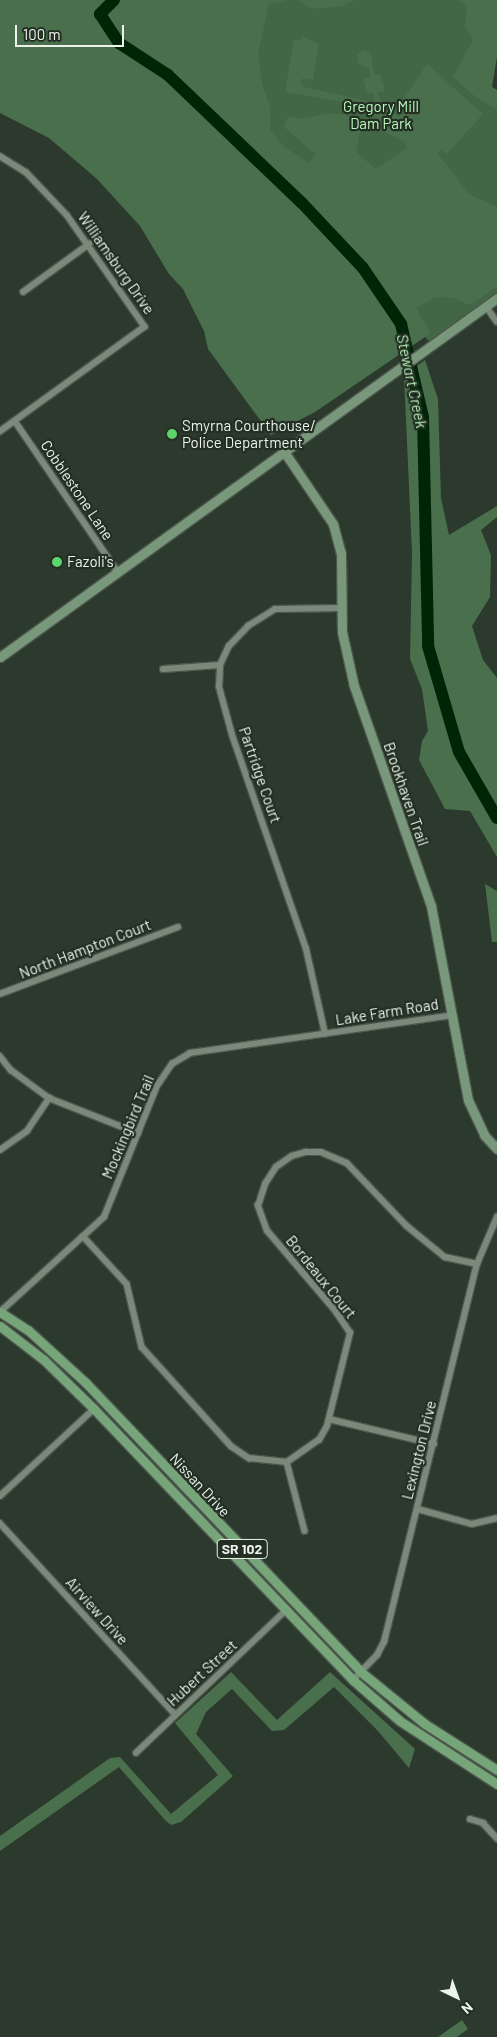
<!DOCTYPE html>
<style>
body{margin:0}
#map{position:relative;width:497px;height:2037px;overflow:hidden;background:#2c392d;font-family:Barlow,sans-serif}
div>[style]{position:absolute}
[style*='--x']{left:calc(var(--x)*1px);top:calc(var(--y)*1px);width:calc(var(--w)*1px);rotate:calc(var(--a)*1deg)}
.green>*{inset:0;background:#436645}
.forest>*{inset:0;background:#4a6f4c}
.river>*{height:12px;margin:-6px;padding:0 6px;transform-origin:6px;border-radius:6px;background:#002506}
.roads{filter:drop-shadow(1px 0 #4c574d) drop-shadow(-1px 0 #4c574d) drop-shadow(0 1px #4c574d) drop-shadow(0 -1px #4c574d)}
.street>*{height:5.5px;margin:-2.75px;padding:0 2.75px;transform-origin:2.75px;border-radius:2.75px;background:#7b897b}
.secondary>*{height:9px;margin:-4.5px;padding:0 4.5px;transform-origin:4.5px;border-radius:4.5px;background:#79977a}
.primary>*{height:9px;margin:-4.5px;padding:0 4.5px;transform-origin:4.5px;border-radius:4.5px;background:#77a57a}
.dots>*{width:14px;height:14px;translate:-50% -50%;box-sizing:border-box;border:2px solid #232f23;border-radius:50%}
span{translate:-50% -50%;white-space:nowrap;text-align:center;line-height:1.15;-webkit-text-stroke:4.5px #232f23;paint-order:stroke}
.shield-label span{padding:1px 4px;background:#232f23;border:1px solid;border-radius:4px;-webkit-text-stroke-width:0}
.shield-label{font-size:14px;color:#ebf3eb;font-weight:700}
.park-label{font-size:15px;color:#b9f7bd}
.street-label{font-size:15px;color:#ebf3eb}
.poi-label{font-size:15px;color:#ebf3eb}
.left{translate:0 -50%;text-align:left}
.water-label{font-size:16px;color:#b4f1b7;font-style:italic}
.north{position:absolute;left:432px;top:1972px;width:50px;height:50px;-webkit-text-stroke:4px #232f23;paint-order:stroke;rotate:138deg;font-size:14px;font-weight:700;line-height:20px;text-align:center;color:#ebf3eb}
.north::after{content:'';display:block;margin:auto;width:18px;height:22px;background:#ebf3eb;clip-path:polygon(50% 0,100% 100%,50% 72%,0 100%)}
.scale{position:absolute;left:15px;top:25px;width:109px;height:22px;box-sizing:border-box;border:2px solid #ebf3eb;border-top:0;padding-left:6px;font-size:15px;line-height:18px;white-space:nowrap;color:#ebf3eb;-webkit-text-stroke:4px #232f23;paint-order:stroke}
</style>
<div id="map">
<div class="green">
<i style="clip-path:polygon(130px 0,496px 0,492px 87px,497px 90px,497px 298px,432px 345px)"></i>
</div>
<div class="forest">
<i style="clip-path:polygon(0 0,287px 0,269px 4px,258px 53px,262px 83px,270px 107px,270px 130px,285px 147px,309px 163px,315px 154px,284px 127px,288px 116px,302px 119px,329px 113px,345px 115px,361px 125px,356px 152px,376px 169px,407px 148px,405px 142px,383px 131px,380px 119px,347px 103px,285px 92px,294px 39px,301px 40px,301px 36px,319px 44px,313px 80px,303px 78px,301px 83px,305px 87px,375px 103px,373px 93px,367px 94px,363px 79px,371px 77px,368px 68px,358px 63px,357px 55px,363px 50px,371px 53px,374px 75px,380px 74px,385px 91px,378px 93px,381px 107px,399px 117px,403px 114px,396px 110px,427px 64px,483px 114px,446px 155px,441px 149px,437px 153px,469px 194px,497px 207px,497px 287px,470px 305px,453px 298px,436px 297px,416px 308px,431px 333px,315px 412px,271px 435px,208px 349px,204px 331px,183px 289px,169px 274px,140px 226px,97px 179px,49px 138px,0 113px)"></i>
<i style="clip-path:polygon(299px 0,355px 0,342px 6px,311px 9px)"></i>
<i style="clip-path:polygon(458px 0,497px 0,497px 57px,492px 87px,497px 90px,497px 110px,472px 94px,453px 77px,473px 40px,465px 27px,467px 6px)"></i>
<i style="clip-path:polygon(425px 360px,438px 399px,441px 498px,449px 535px,497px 506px,497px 517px,481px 530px,491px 555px,490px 597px,472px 626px,483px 660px,497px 678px,497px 857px,470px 811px,445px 809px,419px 760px,422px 741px,428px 731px,422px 689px,410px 659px,412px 553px,404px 376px)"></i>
<i style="clip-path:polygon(485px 884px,497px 891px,497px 942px,492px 942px)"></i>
<i style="clip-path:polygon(231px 1672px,277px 1720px,330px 1672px,415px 1749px,409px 1768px,378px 1731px,334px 1687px,284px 1730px,272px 1731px,232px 1689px,206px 1712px,196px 1734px,233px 1776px,181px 1822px,171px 1825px,165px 1820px,119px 1767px,0 1851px,0 1836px,110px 1758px,120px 1757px,171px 1814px,218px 1775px,175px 1723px)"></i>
<i style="clip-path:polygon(462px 2020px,468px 2029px,457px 2037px,438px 2037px)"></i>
</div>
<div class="river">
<i style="--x:114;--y:0;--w:20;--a:135"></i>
<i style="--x:100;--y:14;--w:35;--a:57"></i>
<i style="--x:119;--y:43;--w:59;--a:33.1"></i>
<i style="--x:168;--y:75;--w:185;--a:43.7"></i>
<i style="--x:302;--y:203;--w:89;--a:46.8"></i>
<i style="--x:363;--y:268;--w:68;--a:55.8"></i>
<i style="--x:401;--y:324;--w:96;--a:76.7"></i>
<i style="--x:423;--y:417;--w:229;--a:88.7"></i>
<i style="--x:428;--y:646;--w:110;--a:73.7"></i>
<i style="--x:459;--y:752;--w:76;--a:60.1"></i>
</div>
<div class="roads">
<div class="street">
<i style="--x:0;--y:156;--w:31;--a:32"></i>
<i style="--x:26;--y:172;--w:59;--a:46.4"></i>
<i style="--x:67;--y:215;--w:136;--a:55.1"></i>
<i style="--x:145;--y:327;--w:179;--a:144.1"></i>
<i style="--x:23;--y:292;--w:82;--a:-36"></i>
<i style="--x:486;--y:306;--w:19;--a:55"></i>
<i style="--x:15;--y:421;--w:183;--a:55.7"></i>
<i style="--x:163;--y:669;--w:57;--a:-4"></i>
<i style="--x:0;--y:994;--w:190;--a:-20.6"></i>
<i style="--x:325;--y:1034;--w:87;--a:-102.6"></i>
<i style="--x:306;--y:949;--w:226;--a:-109.1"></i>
<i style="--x:232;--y:735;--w:50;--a:-105.2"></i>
<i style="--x:219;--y:687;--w:22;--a:-87"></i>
<i style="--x:220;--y:665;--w:21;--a:-65"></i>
<i style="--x:229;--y:646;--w:28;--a:-46"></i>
<i style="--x:248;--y:626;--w:32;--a:-32"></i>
<i style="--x:275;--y:609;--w:67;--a:-0.9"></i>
<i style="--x:0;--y:1056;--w:18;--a:52"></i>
<i style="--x:11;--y:1070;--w:47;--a:36.4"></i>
<i style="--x:49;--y:1098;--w:96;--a:21.5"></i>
<i style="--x:0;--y:1150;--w:33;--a:-35"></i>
<i style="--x:27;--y:1131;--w:40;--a:-56"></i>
<i style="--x:83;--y:1236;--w:65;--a:47.5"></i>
<i style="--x:127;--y:1284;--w:65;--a:76.6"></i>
<i style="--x:142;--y:1347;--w:133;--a:48"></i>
<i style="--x:231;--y:1446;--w:22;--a:34"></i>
<i style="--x:249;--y:1458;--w:38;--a:6"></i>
<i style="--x:287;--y:1462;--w:39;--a:-35"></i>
<i style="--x:319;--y:1440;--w:16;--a:-60"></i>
<i style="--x:327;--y:1426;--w:96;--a:-76.1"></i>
<i style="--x:350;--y:1333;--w:25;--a:-124"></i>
<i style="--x:336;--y:1312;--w:106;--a:-130.4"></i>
<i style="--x:267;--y:1231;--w:27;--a:-110"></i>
<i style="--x:258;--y:1206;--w:23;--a:-72"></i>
<i style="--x:265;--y:1184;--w:20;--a:-57"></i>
<i style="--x:276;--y:1167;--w:19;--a:-35"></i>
<i style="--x:292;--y:1156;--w:15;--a:-16"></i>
<i style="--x:306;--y:1152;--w:15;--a:0"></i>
<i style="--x:321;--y:1152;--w:28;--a:23"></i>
<i style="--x:347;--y:1163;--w:87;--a:46.4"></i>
<i style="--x:407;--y:1226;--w:49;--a:39.2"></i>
<i style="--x:445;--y:1257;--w:33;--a:12"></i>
<i style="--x:0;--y:1312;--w:141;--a:-42.4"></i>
<i style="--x:104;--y:1217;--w:141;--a:-68"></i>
<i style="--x:157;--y:1086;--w:27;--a:-56"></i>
<i style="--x:172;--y:1064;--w:21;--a:-31"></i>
<i style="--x:190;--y:1053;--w:266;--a:-8.2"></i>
<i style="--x:329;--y:1419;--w:108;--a:13.4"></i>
<i style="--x:287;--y:1462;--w:71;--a:75.4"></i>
<i style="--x:0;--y:1496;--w:128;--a:-42.8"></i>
<i style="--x:418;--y:1509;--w:56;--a:15.5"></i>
<i style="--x:472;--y:1524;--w:26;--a:-13"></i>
<i style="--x:0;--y:1523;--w:260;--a:47.5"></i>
<i style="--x:353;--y:1680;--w:35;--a:-46"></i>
<i style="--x:377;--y:1655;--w:15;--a:-62"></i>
<i style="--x:384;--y:1642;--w:389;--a:-76.2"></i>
<i style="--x:477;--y:1264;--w:51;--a:-66.9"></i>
<i style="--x:136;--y:1753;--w:204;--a:-43.6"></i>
<i style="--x:470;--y:1819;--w:14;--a:17"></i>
<i style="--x:483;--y:1823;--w:21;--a:47"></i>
</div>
<div class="secondary">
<i style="--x:285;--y:453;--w:86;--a:55.9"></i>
<i style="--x:333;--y:524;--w:30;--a:75"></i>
<i style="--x:341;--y:553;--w:79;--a:89.3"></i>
<i style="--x:342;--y:632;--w:55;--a:77.5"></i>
<i style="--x:354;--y:686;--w:233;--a:70.7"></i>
<i style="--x:431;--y:906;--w:197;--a:79.2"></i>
<i style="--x:468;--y:1100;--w:38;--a:65"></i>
<i style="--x:484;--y:1135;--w:19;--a:47"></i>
<i style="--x:0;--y:657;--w:613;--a:-35.84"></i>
</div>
<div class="primary">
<i style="--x:0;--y:1312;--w:33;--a:33"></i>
<i style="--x:28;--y:1330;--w:79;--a:42.4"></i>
<i style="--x:86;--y:1383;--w:399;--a:46.4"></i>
<i style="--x:361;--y:1672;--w:82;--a:39.1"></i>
<i style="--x:425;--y:1724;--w:85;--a:32.6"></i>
<i style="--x:0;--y:1326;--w:56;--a:37.7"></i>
<i style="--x:44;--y:1360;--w:70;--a:44.4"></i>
<i style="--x:94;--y:1409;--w:375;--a:46.3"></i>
<i style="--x:353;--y:1680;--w:62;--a:41.1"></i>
<i style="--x:400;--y:1721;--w:116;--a:33"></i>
</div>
</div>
<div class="dots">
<i style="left:172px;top:434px;background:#5dd56c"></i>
<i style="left:57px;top:562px;background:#5dd56c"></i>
</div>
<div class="shield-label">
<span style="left:242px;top:1549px">SR 102</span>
</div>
<div class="park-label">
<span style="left:381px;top:115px">Gregory Mill<br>Dam Park</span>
</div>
<div class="street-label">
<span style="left:116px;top:263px;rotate:55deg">Williamsburg Drive</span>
<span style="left:77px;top:490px;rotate:56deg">Cobblestone Lane</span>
<span style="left:260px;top:775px;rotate:71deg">Partridge Court</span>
<span style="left:406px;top:794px;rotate:71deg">Brookhaven Trail</span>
<span style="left:85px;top:949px;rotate:-21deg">North Hampton Court</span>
<span style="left:387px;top:1012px;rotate:-9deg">Lake Farm Road</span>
<span style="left:128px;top:1127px;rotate:-67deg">Mockingbird Trail</span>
<span style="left:321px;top:1277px;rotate:51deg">Bordeaux Court</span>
<span style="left:419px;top:1450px;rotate:-76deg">Lexington Drive</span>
<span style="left:200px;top:1485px;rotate:47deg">Nissan Drive</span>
<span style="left:97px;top:1611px;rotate:48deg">Airview Drive</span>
<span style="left:202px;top:1673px;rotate:-43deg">Hubert Street</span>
</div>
<div class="poi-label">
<span class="left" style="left:182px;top:434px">Smyrna Courthouse/<br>Police Department</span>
<span class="left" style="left:67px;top:562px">Fazoli's</span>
</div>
<div class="water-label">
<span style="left:412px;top:381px;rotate:78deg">Stewart Creek</span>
</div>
<div class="north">N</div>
<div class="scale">100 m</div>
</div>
